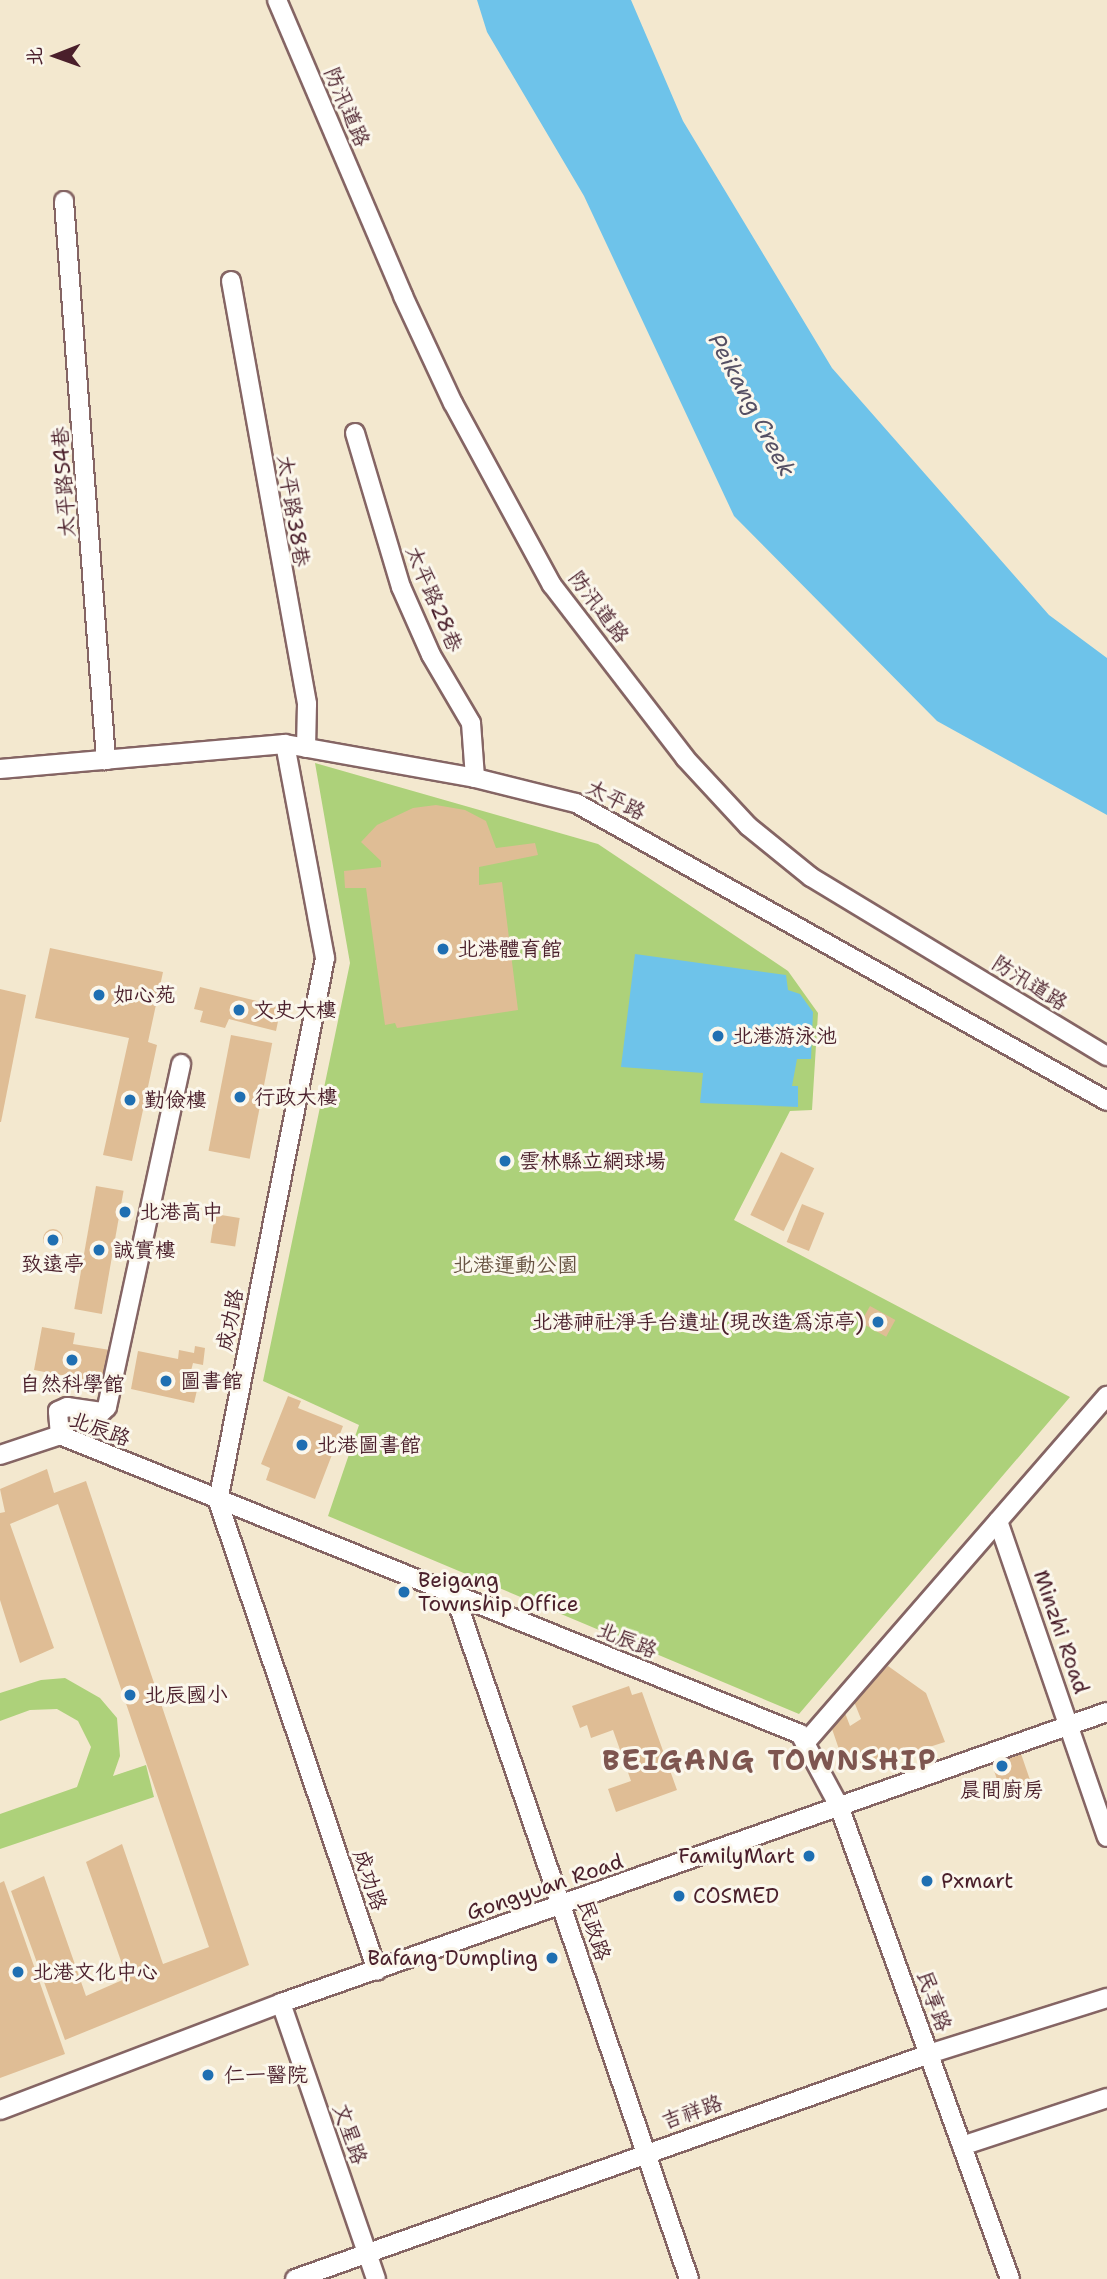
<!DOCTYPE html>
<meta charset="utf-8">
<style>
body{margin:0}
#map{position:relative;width:1107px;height:2279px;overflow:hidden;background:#f3e8cf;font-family:"Shantell Sans","LXGW WenKai TC",sans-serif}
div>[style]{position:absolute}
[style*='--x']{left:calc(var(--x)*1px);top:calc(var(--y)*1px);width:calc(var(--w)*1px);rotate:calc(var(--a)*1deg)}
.green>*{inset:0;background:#add17a}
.water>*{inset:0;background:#6ec3ea}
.building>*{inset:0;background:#dfbd95;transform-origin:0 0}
.round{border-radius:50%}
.roads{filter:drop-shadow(2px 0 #856564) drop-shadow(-2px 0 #856564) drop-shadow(0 2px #856564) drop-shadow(0 -2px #856564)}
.street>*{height:18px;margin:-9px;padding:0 9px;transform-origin:9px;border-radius:9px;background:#fff}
.dots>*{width:19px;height:19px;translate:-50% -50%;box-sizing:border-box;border:4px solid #fbf7ec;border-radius:50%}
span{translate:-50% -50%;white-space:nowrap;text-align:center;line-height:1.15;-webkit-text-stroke:6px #fbf7ec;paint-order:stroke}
.street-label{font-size:21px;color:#4a1f2b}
.poi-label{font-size:21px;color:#4a1f2b}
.left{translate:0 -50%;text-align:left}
.right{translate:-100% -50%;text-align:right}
.park-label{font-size:21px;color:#685443}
.water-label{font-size:23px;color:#555064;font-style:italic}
.district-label{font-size:28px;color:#7e5650;font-weight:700;letter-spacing:2px}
.north{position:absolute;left:21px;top:21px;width:70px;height:70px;-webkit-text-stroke:5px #fbf7ec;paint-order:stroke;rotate:269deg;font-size:19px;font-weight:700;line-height:28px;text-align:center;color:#4a1f2b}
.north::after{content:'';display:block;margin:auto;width:24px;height:32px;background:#4a1f2b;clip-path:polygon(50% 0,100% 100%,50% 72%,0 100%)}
</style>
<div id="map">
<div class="green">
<i style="clip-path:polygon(315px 763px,598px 844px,788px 971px,818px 1013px,812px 1110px,790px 1111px,734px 1220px,1070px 1397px,799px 1714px,328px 1516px,359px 1425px,263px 1381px,350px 963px)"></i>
<i style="clip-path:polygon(65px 1678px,100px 1698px,117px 1718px,120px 1756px,113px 1776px,146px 1765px,154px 1797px,0 1849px,0 1814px,77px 1787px,91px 1747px,78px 1721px,57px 1709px,30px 1710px,0 1721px,0 1693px,41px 1680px)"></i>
</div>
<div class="water">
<i style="clip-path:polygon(477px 0,631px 0,683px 121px,832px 368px,1049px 615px,1107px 658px,1107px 815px,937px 721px,734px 516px,584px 196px,487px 32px)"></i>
<i style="clip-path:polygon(635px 954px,786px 975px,788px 990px,800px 994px,813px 1012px,811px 1059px,797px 1059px,792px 1086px,798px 1086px,798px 1107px,700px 1103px,703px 1073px,621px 1067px)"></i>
</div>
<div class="building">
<i style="clip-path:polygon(436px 805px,465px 810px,486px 821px,496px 848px,535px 843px,538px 855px,479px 867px,479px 885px,502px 882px,518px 1010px,397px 1028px,395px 1023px,385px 1025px,366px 888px,345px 888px,344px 871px,381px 867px,381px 861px,361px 842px,377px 825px,413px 808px)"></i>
<i style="clip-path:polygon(50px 948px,163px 972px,148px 1042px,157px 1045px,132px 1161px,103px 1155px,129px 1038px,35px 1018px)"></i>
<i style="clip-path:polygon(200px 987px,281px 1007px,276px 1031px,229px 1019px,225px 1028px,200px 1022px,203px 1011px,194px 1009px)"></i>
<i style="clip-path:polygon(0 989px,26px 995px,1px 1122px,0 1122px)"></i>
<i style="left:231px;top:1035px;width:42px;height:118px;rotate:11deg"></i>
<i style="left:781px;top:1152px;width:37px;height:70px;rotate:26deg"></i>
<i style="left:96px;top:1186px;width:28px;height:125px;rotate:10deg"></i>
<i style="left:802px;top:1204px;width:24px;height:41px;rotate:22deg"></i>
<i style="left:215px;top:1214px;width:25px;height:29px;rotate:9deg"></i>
<i class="round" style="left:43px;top:1229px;width:20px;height:20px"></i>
<i style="left:870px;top:1306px;width:29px;height:19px;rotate:29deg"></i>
<i style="clip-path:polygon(42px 1327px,75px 1333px,73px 1344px,110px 1350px,104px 1383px,34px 1370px)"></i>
<i style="clip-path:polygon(195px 1346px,205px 1348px,203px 1365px,193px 1363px,191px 1371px,201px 1373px,194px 1403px,131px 1389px,138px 1351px,178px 1359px,179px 1350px,194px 1353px)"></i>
<i style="clip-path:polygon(288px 1396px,301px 1401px,298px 1408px,343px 1426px,315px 1499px,266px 1480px,270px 1468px,261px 1464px)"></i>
<i style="clip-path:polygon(47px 1469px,54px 1493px,86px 1481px,249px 1965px,65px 2040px,11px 1891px,44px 1876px,86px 1996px,127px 1978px,86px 1862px,122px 1844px,163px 1964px,209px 1947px,58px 1504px,10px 1524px,54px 1648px,20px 1663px,0 1600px,0 1513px,5px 1512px,0 1489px)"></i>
<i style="clip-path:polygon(888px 1666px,926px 1693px,945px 1742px,863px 1768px,843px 1761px,831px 1726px,845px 1713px,850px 1726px,861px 1719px,853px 1699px)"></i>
<i style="clip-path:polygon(629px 1686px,632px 1695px,642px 1692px,677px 1790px,616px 1812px,608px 1789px,631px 1781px,613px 1730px,591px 1738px,587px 1725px,580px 1728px,572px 1706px)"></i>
<i style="left:1019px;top:1748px;width:39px;height:31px;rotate:71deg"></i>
<i style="clip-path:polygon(4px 1881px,65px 2054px,0 2078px,0 1883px)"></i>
</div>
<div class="roads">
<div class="street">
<i style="--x:277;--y:0;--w:322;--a:66.9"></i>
<i style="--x:403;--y:296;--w:118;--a:65"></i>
<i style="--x:453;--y:403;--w:207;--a:61.5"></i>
<i style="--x:552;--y:585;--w:218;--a:52.4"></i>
<i style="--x:685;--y:758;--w:93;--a:47.2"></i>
<i style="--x:748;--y:826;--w:81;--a:39"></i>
<i style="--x:811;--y:877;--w:346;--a:31.2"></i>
<i style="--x:64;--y:201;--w:561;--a:85.7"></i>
<i style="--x:231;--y:281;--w:430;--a:79.8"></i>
<i style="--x:307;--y:704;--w:44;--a:91.3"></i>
<i style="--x:355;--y:433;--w:161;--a:73.4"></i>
<i style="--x:401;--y:587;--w:74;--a:66.2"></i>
<i style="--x:431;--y:655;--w:79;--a:59.5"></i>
<i style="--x:471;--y:723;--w:55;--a:85.8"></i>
<i style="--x:285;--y:744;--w:218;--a:79.4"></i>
<i style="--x:325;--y:958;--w:553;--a:101.15"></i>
<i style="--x:218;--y:1501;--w:496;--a:71.3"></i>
<i style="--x:0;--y:769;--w:286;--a:-5"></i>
<i style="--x:285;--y:744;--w:193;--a:10.1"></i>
<i style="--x:475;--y:778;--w:104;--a:13.9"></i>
<i style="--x:576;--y:803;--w:609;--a:29.3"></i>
<i style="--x:60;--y:1435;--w:24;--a:-95"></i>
<i style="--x:58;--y:1411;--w:10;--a:-24"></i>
<i style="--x:67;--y:1407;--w:35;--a:8"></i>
<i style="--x:102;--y:1412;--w:7;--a:-45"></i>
<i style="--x:107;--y:1407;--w:351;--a:-77.8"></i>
<i style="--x:0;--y:1455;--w:63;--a:-18.4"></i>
<i style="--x:60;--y:1435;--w:798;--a:22"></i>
<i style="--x:800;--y:1734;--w:82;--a:61.6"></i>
<i style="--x:839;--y:1806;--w:503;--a:70.12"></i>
<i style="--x:998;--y:1521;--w:334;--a:71"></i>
<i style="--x:455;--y:1596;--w:722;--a:71.09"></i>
<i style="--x:805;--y:1743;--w:460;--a:-49"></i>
<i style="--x:281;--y:2003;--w:292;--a:71"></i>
<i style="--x:0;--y:2110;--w:301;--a:-20.8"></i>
<i style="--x:281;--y:2003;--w:876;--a:-19.41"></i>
<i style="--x:962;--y:2146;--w:153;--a:-18.3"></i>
<i style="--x:295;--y:2279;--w:673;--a:-19.54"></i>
<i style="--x:929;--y:2054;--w:187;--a:-17.5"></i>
</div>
</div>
<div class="dots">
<i style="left:443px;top:949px;background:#1f6fb2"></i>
<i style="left:99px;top:995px;background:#1f6fb2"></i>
<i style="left:239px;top:1010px;background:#1f6fb2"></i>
<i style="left:718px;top:1036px;background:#1f6fb2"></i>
<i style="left:240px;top:1097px;background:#1f6fb2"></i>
<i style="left:130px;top:1100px;background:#1f6fb2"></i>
<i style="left:505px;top:1161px;background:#1f6fb2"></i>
<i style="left:125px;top:1212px;background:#1f6fb2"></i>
<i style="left:53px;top:1240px;background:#1f6fb2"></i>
<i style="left:99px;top:1250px;background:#1f6fb2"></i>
<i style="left:878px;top:1322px;background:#1f6fb2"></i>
<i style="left:72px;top:1360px;background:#1f6fb2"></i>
<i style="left:166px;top:1381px;background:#1f6fb2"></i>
<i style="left:302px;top:1445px;background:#1f6fb2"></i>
<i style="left:404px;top:1592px;background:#1f6fb2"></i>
<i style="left:130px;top:1695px;background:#1f6fb2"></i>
<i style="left:1002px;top:1766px;background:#1f6fb2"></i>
<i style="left:809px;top:1856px;background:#1f6fb2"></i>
<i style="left:927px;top:1881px;background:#1f6fb2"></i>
<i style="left:679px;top:1896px;background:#1f6fb2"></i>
<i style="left:552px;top:1958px;background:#1f6fb2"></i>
<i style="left:18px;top:1972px;background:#1f6fb2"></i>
<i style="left:208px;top:2075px;background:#1f6fb2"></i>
</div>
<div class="street-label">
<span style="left:347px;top:107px;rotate:67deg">防汛道路</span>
<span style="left:64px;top:482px;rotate:-94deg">太平路54巷</span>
<span style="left:293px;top:511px;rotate:81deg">太平路38巷</span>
<span style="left:434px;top:599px;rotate:67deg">太平路28巷</span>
<span style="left:599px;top:607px;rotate:53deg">防汛道路</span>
<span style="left:616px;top:800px;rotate:27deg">太平路</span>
<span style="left:1030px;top:983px;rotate:32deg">防汛道路</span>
<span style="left:230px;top:1320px;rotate:-79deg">成功路</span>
<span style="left:100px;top:1429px;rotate:20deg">北辰路</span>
<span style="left:1061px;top:1632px;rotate:71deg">Minzhi Road</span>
<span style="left:627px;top:1640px;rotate:22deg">北辰路</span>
<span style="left:370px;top:1880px;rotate:71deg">成功路</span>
<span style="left:545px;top:1887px;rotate:-19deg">Gongyuan Road</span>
<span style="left:594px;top:1930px;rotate:72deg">民政路</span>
<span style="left:934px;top:2001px;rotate:70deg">民享路</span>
<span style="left:692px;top:2112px;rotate:-19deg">吉祥路</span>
<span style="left:350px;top:2134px;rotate:71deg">文星路</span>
</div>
<div class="poi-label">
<span class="left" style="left:457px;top:949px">北港體育館</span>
<span class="left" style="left:113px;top:995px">如心苑</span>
<span class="left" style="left:253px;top:1010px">文史大樓</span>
<span class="left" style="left:732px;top:1036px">北港游泳池</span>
<span class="left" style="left:254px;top:1097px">行政大樓</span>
<span class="left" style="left:144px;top:1100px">勤儉樓</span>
<span class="left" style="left:519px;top:1161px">雲林縣立網球場</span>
<span class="left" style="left:139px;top:1212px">北港高中</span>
<span class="left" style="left:113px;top:1250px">誠實樓</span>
<span style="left:53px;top:1264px">致遠亭</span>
<span class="right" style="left:864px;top:1322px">北港神社淨手台遺址(現改造為涼亭)</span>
<span class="left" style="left:180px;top:1381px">圖書館</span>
<span style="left:72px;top:1384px">自然科學館</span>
<span class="left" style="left:316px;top:1445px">北港圖書館</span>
<span class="left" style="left:418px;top:1592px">Beigang<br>Township Office</span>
<span class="left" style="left:144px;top:1695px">北辰國小</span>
<span style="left:1002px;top:1790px">晨間廚房</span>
<span class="right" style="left:795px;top:1856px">FamilyMart</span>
<span class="left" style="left:941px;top:1881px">Pxmart</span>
<span class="left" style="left:693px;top:1896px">COSMED</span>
<span class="right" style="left:538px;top:1958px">Bafang Dumpling</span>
<span class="left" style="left:32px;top:1972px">北港文化中心</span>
<span class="left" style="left:224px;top:2075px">仁一醫院</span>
</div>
<div class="park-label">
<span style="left:515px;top:1265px">北港運動公園</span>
</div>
<div class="water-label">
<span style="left:752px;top:405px;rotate:62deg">Peikang Creek</span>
</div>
<div class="district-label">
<span style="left:770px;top:1760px">BEIGANG TOWNSHIP</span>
</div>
<div class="north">北</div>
</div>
